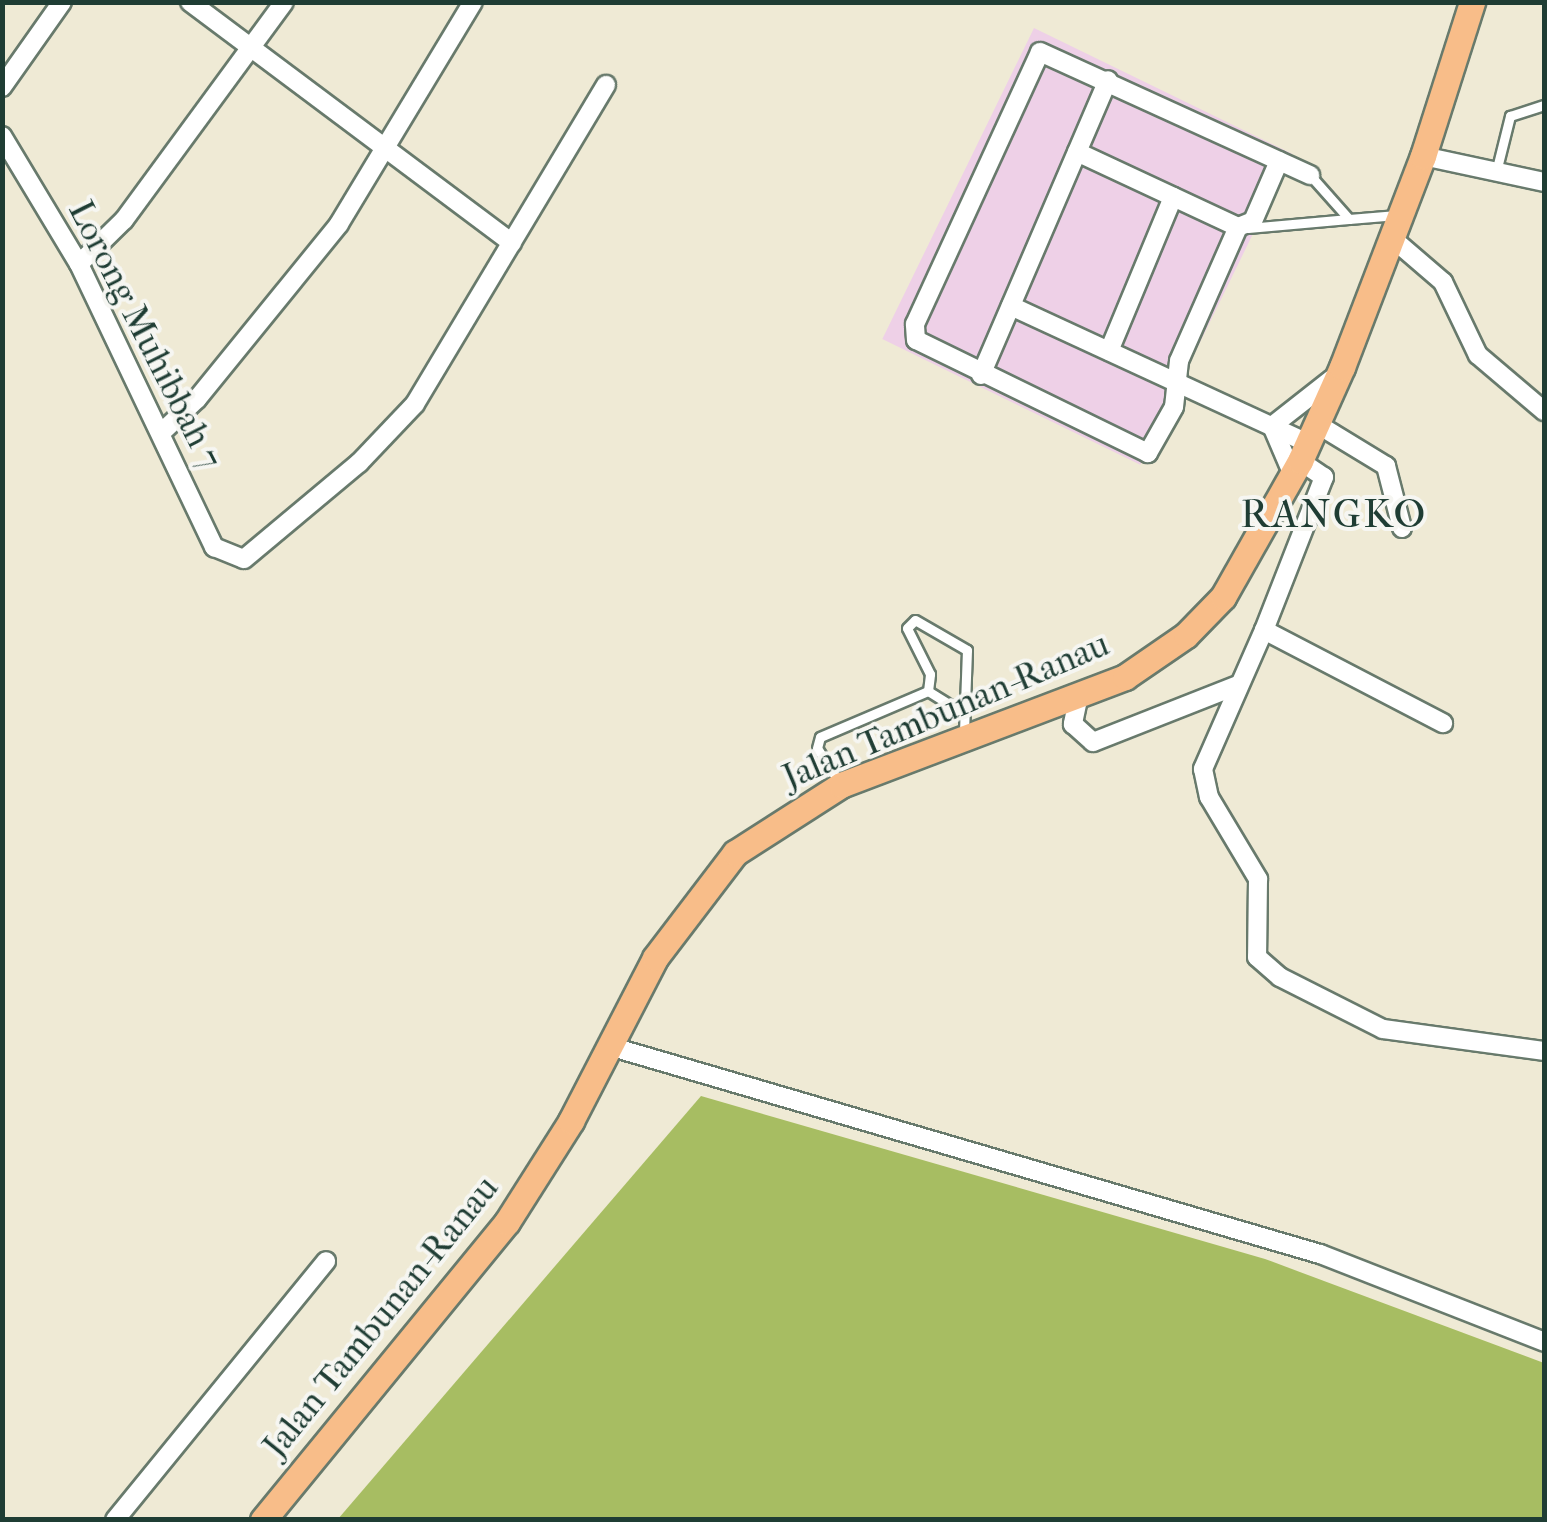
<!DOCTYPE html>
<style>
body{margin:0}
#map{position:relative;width:1547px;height:1522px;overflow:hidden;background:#efead5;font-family:"IM FELL French Canon",serif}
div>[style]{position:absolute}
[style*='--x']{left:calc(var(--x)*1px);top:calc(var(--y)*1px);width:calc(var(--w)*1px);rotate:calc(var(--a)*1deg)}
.built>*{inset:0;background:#eed0e7;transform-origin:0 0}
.green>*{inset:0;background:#a7bd62}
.roads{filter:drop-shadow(2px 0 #687a6c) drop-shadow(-2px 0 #687a6c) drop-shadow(0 2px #687a6c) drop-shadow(0 -2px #687a6c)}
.service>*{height:9px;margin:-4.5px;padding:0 4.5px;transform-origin:4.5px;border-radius:4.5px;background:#fff}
.minor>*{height:18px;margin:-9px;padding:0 9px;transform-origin:9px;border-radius:9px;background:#fff}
.primary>*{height:25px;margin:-12.5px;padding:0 12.5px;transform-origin:12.5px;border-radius:12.5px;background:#f8bd89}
span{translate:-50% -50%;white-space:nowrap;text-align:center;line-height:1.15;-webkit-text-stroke:8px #f6f6f2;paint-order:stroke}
.street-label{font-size:35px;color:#1f3d34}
.quarter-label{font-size:40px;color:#1f3d34;letter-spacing:2.5px}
.frame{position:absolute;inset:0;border:5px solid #1f3d34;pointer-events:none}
</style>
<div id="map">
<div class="built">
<i style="left:1034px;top:28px;width:287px;height:346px;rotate:26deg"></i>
</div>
<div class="green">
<i style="clip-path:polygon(701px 1096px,1265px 1259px,1544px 1363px,1544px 1519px,338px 1519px)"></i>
</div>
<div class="roads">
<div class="service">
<i style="--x:1496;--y:172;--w:58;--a:-76"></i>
<i style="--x:1510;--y:116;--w:36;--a:-18"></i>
<i style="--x:1310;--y:175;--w:59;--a:48.4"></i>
<i style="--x:1349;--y:219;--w:48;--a:-4.8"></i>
<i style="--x:1248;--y:228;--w:101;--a:-5.1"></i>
<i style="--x:928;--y:691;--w:38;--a:32"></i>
<i style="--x:839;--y:782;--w:40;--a:-122.9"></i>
<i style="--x:817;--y:748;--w:11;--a:-75"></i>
<i style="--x:820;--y:737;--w:117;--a:-23.1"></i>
<i style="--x:928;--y:691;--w:17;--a:-83"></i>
<i style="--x:930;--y:674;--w:51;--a:-116.6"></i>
<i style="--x:907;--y:628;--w:11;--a:-45"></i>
<i style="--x:915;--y:620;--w:60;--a:30"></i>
<i style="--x:967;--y:650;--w:83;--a:92.1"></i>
</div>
<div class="minor">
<i style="--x:190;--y:2;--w:402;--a:36.8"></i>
<i style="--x:2;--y:87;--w:104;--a:-54.8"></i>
<i style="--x:2;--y:136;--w:149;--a:59"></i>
<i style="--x:79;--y:264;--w:314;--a:64.5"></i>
<i style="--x:214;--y:547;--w:32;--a:22"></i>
<i style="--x:244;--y:559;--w:150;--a:-39.9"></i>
<i style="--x:359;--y:463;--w:81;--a:-46.5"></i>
<i style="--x:415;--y:404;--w:372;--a:-59.1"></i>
<i style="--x:1077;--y:152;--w:178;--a:25"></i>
<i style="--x:1423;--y:156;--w:124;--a:12.1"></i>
<i style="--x:1279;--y:161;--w:65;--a:113.4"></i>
<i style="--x:1253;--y:221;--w:16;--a:158"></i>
<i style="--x:1238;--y:227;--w:146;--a:113.8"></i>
<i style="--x:1179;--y:361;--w:46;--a:96.2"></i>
<i style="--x:1174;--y:407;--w:53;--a:119.5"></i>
<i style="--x:1148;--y:453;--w:258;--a:-154"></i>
<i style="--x:916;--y:340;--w:16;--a:-94"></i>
<i style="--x:915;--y:324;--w:299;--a:-65.3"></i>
<i style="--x:1040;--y:52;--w:297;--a:24.5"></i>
<i style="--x:1393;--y:239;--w:66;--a:40.7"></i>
<i style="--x:1443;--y:282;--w:81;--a:64.4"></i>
<i style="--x:1478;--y:355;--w:87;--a:40.3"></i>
<i style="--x:79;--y:264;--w:63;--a:-44.4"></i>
<i style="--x:124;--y:220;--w:270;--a:-53.7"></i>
<i style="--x:1011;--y:306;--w:327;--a:24.8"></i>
<i style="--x:1109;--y:351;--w:167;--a:-67.4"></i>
<i style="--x:981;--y:375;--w:321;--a:-66.7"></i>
<i style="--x:1317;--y:424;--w:81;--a:31.3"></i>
<i style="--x:1386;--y:466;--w:64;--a:75.5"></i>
<i style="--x:161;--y:433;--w:50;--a:-43.4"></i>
<i style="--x:197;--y:399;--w:225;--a:-50.9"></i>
<i style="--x:339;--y:224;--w:259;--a:-58.9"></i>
<i style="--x:1300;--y:461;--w:29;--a:34"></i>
<i style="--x:1324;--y:477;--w:164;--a:111.4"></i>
<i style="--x:1264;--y:630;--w:202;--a:27.5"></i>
<i style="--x:1293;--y:475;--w:53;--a:-113.2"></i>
<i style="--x:1272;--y:426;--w:76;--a:-38.1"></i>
<i style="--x:1264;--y:630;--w:152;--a:113.7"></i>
<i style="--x:1203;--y:769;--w:29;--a:78"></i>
<i style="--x:1209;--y:797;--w:96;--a:59.1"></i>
<i style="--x:1258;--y:879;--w:78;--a:90.7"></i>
<i style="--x:1257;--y:957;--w:30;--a:41"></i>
<i style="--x:1280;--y:977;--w:115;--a:26.8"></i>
<i style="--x:1383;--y:1029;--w:162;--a:7.8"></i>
<i style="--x:1079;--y:695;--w:30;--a:102"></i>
<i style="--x:1073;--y:724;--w:27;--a:42"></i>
<i style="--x:1093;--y:742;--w:156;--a:-21.5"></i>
<i style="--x:609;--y:1046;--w:741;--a:16.31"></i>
<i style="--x:1320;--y:1254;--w:241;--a:21.4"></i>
<i style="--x:115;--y:1520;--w:334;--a:-50.8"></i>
</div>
<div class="primary">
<i style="--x:263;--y:1520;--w:385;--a:-50.7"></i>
<i style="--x:507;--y:1222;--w:120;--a:-57.6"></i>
<i style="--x:571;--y:1121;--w:183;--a:-62.7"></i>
<i style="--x:655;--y:958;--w:132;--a:-52.7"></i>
<i style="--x:735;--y:853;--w:126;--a:-32.7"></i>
<i style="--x:841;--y:785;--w:304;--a:-20.8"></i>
<i style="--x:1125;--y:677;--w:74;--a:-34.5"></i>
<i style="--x:1186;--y:635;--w:53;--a:-45.8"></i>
<i style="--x:1223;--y:597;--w:156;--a:-60.5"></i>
<i style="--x:1300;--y:461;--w:103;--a:-65.9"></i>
<i style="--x:1342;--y:367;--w:226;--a:-69"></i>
<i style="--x:1423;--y:156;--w:162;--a:-72.3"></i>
</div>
</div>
<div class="street-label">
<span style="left:145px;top:335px;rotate:63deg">Lorong Muhibbah 7</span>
<span style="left:946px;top:711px;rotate:-23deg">Jalan Tambunan-Ranau</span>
<span style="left:381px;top:1317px;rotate:-51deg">Jalan Tambunan-Ranau</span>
</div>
<div class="quarter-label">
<span style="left:1334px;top:514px">RANGKO</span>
</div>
<div class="frame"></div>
</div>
